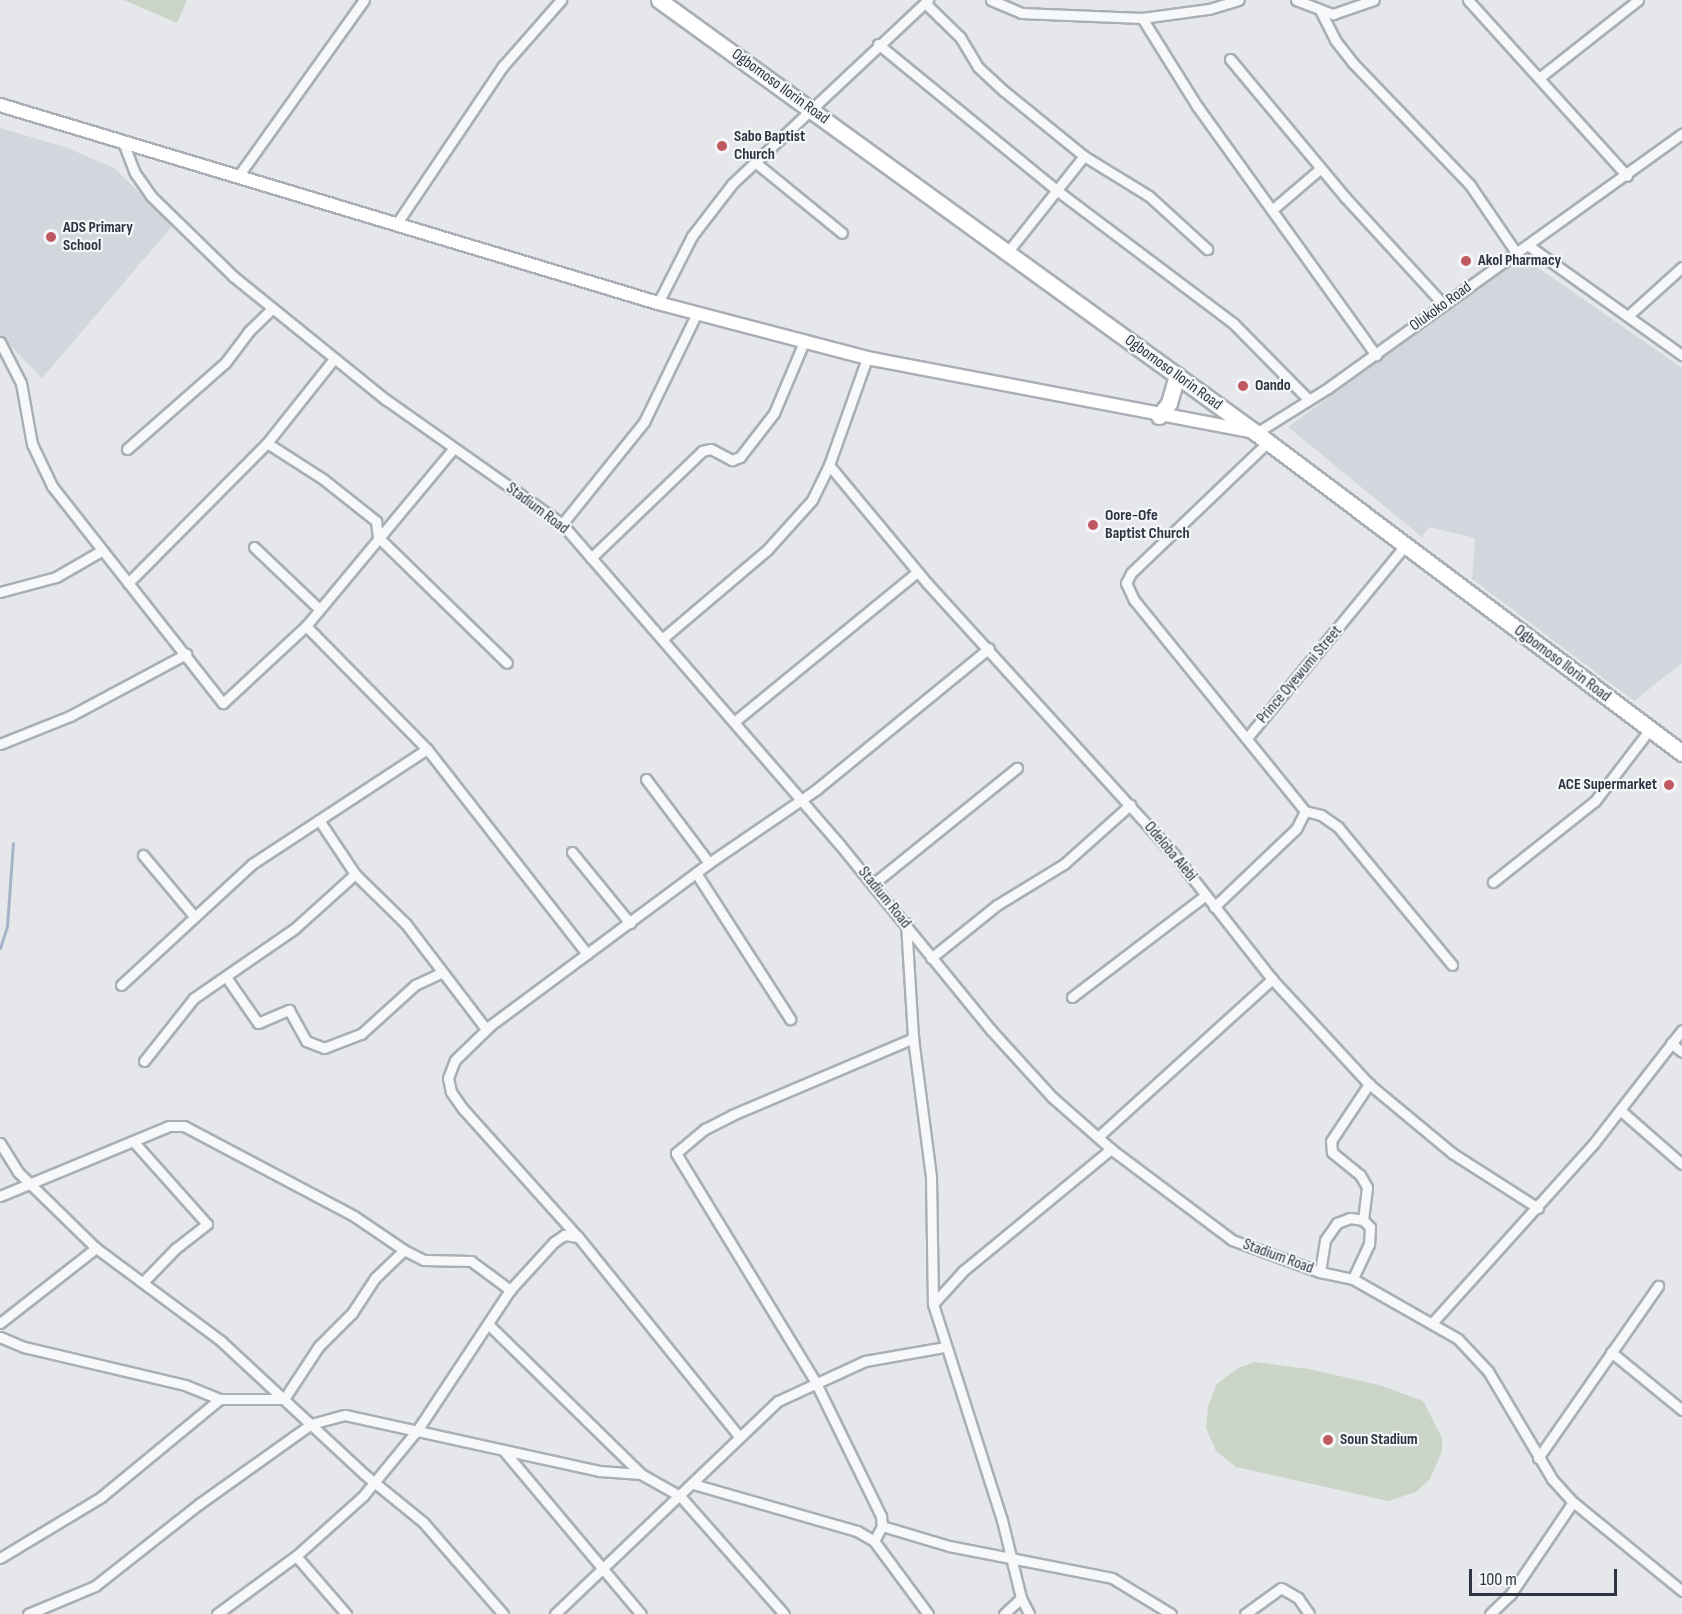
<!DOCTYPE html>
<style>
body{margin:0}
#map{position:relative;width:1682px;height:1614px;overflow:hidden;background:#e5e7eb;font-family:"Sofia Sans Condensed",sans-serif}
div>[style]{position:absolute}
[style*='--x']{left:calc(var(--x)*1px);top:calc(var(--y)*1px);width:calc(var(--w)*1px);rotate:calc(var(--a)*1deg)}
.built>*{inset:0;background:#d3d6dd}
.green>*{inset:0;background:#cad4c7}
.stream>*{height:3px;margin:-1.5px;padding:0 1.5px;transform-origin:1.5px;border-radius:1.5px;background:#a4b3c7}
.roads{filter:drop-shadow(2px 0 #aaaeb5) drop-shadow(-2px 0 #aaaeb5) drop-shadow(0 2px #aaaeb5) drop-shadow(0 -2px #aaaeb5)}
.minor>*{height:9px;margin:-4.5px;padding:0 4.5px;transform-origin:4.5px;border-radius:4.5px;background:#f7f8fa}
.secondary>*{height:12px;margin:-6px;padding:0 6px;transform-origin:6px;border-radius:6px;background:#fff}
.trunk>*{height:15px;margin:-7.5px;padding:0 7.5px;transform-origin:7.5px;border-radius:7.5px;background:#fff}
.dots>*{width:16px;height:16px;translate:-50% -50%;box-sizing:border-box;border:3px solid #f4f6f8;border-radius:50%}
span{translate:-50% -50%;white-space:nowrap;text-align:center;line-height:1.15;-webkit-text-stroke:4.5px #f4f6f8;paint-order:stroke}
.street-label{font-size:16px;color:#2e3442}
.poi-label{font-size:16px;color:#2e3442;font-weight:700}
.left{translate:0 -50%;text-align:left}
.right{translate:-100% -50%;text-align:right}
.scale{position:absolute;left:1469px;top:1569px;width:148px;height:27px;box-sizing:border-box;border:3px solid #2e3442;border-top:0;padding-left:8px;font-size:18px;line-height:21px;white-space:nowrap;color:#2e3442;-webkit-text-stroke:4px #f4f6f8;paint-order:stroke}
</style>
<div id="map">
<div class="built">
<i style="clip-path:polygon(0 128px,65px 147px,114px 168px,173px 225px,42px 378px,0 335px)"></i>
<i style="clip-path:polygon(1523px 257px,1682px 368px,1682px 663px,1634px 701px,1472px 579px,1475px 538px,1429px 527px,1422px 537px,1288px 427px)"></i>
</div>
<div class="green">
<i style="clip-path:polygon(124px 0,199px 0,187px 0,177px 23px)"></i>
<i style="clip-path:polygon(1255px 1362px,1309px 1369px,1379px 1385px,1423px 1401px,1442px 1438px,1442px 1451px,1430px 1479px,1416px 1492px,1388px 1501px,1236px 1467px,1216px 1451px,1206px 1428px,1208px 1406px,1217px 1384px,1238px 1368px)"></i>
</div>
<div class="stream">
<i style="--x:0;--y:948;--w:23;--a:-72"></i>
<i style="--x:7;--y:926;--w:83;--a:-85.9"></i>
</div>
<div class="roads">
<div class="minor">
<i style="--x:991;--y:0;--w:33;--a:23"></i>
<i style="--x:1021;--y:13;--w:121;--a:2.4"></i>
<i style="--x:1142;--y:18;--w:68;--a:-7.7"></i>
<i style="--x:1209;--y:9;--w:31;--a:-17"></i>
<i style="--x:1296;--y:0;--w:40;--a:21"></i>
<i style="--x:1333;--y:14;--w:43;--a:-18.9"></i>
<i style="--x:1468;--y:0;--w:237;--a:47.9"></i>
<i style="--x:925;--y:3;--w:49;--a:44.2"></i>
<i style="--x:960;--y:37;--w:35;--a:59"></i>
<i style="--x:978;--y:67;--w:35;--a:43"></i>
<i style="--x:1004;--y:91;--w:103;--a:39.1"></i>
<i style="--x:1084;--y:156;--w:76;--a:31.6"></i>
<i style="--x:1149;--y:196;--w:79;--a:42.4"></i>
<i style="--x:1321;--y:12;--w:31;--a:63"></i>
<i style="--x:1335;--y:40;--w:29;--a:52"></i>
<i style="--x:1353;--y:63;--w:169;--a:46.2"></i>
<i style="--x:1470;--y:185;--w:83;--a:55.7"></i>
<i style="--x:1142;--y:18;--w:104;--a:58"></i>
<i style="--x:1197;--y:106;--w:307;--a:54.3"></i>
<i style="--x:878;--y:44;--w:229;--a:39.3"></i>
<i style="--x:1055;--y:189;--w:223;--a:37"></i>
<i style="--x:1233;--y:323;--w:105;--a:45.4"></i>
<i style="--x:1230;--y:59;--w:180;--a:50.2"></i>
<i style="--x:1345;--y:197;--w:145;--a:47.5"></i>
<i style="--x:1539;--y:78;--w:126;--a:-38.2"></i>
<i style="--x:123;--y:142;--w:33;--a:69"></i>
<i style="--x:135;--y:173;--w:28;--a:55"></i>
<i style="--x:151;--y:196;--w:115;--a:44.3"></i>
<i style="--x:233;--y:276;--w:196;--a:39"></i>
<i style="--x:385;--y:399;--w:217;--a:35.2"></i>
<i style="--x:562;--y:524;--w:425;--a:49.1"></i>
<i style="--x:840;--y:845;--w:239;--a:50.8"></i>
<i style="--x:991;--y:1030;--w:91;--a:47.7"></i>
<i style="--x:1052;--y:1097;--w:79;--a:41.4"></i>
<i style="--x:1111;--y:1149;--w:151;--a:36.9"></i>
<i style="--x:1232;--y:1240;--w:94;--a:20"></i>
<i style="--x:1320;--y:1272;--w:34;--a:12"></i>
<i style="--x:1353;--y:1279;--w:121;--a:29.7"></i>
<i style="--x:1458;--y:1339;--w:44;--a:46.8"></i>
<i style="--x:1488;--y:1371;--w:126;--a:59.3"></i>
<i style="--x:1552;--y:1479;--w:31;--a:48"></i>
<i style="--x:1573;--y:1502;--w:141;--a:39.2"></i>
<i style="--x:755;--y:162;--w:112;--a:39.2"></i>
<i style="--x:239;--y:175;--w:215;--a:-54.5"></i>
<i style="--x:1273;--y:209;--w:63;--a:-40.5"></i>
<i style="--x:397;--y:223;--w:189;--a:-56"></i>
<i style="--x:503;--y:66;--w:88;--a:-48.7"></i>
<i style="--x:1529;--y:246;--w:188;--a:35.5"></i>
<i style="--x:1006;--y:254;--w:125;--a:-51.5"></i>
<i style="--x:658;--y:303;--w:75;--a:-63.1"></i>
<i style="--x:692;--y:236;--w:66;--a:-52.4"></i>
<i style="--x:732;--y:184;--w:269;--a:-43.2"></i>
<i style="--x:1630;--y:314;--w:70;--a:-42.1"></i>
<i style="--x:0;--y:342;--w:46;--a:62.9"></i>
<i style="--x:21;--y:383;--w:62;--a:79.8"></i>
<i style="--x:32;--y:444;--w:47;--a:64.5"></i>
<i style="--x:52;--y:486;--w:276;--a:51.8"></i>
<i style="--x:223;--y:703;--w:113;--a:-42.9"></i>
<i style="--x:306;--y:626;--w:230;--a:-50.3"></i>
<i style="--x:1256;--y:433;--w:85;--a:-32"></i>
<i style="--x:1328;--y:388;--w:436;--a:-35.7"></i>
<i style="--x:267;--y:443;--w:67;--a:32.7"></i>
<i style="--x:323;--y:479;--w:68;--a:38.4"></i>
<i style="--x:376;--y:521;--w:16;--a:83"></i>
<i style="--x:378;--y:537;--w:180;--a:44.3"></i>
<i style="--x:127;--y:449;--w:130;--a:-41.3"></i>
<i style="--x:225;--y:363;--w:39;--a:-53"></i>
<i style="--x:248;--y:332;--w:33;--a:-44"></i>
<i style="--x:829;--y:465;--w:153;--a:50.3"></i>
<i style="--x:927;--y:583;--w:364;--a:47.7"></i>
<i style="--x:1172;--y:852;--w:162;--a:51.8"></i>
<i style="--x:1272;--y:979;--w:143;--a:47.3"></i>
<i style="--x:1369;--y:1084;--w:108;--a:39.7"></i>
<i style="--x:1452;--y:1153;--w:102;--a:32.6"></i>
<i style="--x:562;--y:524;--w:131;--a:-51.2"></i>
<i style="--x:644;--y:422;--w:121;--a:-64.1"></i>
<i style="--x:254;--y:547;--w:90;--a:43.6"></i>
<i style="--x:591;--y:558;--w:154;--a:-43.9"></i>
<i style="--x:702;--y:451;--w:9;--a:-13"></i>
<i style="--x:711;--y:449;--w:24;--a:28"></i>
<i style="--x:732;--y:460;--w:9;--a:-21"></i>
<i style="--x:740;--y:457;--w:56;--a:-52.3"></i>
<i style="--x:774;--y:413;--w:77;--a:-67.1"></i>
<i style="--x:128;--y:583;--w:197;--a:-45.2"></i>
<i style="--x:267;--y:443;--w:106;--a:-51.5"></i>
<i style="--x:0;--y:592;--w:58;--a:-15"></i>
<i style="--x:56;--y:577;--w:52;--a:-30"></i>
<i style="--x:306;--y:626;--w:173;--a:45.5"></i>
<i style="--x:427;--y:749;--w:260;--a:52"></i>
<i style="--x:662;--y:639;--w:138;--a:-40.3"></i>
<i style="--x:767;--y:550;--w:67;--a:-48"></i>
<i style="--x:812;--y:500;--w:39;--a:-64"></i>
<i style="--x:829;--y:465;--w:114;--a:-70.4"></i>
<i style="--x:734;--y:722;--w:237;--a:-39.3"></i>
<i style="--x:1247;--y:738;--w:247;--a:-50.6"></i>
<i style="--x:0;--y:744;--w:75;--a:-21.8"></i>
<i style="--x:70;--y:716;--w:132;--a:-28.1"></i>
<i style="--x:646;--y:779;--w:105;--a:53.1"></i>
<i style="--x:1305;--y:811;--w:16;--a:14"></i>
<i style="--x:1321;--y:815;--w:21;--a:35"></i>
<i style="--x:1338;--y:827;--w:179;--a:50.4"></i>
<i style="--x:319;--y:820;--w:65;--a:56.3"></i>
<i style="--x:355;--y:874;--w:71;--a:44.4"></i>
<i style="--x:406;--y:924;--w:132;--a:52.7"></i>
<i style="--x:572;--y:852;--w:92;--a:50.8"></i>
<i style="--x:143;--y:855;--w:80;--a:50.1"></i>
<i style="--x:696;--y:873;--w:174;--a:57.2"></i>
<i style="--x:1493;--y:882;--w:130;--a:-38.5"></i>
<i style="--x:1595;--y:801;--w:91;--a:-52.6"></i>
<i style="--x:873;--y:884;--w:185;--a:-38.9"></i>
<i style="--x:1214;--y:907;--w:113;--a:-43.6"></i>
<i style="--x:1296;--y:829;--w:20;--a:-63"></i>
<i style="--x:1305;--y:811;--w:272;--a:-129"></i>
<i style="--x:1134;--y:600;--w:19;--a:-115"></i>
<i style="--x:1126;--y:583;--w:11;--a:-63"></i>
<i style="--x:1131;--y:573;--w:188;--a:-43.7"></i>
<i style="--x:906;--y:923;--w:115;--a:86.5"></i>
<i style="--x:913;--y:1038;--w:140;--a:82.6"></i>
<i style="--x:931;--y:1177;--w:127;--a:89.1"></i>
<i style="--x:933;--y:1304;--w:227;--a:72.3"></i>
<i style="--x:1002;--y:1520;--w:80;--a:76.3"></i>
<i style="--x:1021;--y:1598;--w:18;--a:63"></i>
<i style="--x:931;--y:958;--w:85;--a:-38.8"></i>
<i style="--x:997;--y:905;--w:79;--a:-31.5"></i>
<i style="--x:1064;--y:864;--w:89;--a:-41.8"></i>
<i style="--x:226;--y:977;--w:56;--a:55.2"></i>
<i style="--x:258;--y:1023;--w:34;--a:-23"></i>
<i style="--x:289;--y:1010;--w:35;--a:61"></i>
<i style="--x:306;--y:1041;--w:19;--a:21"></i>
<i style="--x:324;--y:1048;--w:40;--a:-21"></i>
<i style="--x:361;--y:1034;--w:73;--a:-42.2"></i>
<i style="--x:415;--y:985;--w:29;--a:-25"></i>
<i style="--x:121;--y:985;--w:178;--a:-42.7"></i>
<i style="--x:252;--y:864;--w:209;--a:-33.3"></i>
<i style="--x:1072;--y:997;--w:168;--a:-37.3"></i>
<i style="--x:1671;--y:1043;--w:14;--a:39"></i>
<i style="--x:144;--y:1061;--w:80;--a:-51.6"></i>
<i style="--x:194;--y:998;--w:121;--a:-34.6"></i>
<i style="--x:294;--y:929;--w:82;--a:-42"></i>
<i style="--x:1620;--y:1110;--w:82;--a:41.1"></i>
<i style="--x:1099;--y:1136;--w:234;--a:-42.2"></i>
<i style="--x:133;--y:1141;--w:111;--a:48.3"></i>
<i style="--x:207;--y:1224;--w:39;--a:142"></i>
<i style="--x:176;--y:1248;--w:47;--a:134.1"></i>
<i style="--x:0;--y:1143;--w:34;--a:58"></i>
<i style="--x:18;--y:1172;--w:109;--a:44.3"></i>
<i style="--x:96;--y:1248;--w:156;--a:36.6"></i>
<i style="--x:221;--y:1341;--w:195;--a:42.9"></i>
<i style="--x:364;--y:1474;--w:76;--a:39.1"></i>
<i style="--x:423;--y:1522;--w:122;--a:49"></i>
<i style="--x:0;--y:1196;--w:183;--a:-22.5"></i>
<i style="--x:169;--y:1126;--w:15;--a:0"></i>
<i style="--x:184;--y:1126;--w:192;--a:27.9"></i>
<i style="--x:354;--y:1216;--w:60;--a:34.2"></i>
<i style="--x:404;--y:1250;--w:22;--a:27"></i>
<i style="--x:424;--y:1260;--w:47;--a:1.2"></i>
<i style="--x:471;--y:1261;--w:49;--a:36.6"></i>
<i style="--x:1363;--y:1220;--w:33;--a:-83"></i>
<i style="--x:1367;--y:1187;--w:14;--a:-120"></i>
<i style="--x:1360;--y:1175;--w:36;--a:-141"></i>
<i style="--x:1332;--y:1152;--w:11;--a:-95"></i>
<i style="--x:1331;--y:1141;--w:69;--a:-56.3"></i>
<i style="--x:1320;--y:1272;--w:32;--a:-81"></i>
<i style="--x:1325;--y:1240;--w:21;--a:-55"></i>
<i style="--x:1337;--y:1223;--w:14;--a:-21"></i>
<i style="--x:1350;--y:1218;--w:13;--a:9"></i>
<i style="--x:1363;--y:1220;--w:10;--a:45"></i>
<i style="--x:1370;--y:1227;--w:17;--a:93"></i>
<i style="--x:1369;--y:1244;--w:38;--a:115"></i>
<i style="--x:933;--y:1304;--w:45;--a:-47.7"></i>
<i style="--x:963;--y:1271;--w:192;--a:-39.5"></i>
<i style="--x:0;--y:1323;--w:122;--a:-38"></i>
<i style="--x:1432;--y:1323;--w:242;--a:-48"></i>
<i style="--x:1594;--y:1143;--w:143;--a:-52.1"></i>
<i style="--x:488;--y:1324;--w:214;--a:44.4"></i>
<i style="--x:641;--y:1474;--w:45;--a:29.4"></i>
<i style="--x:680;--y:1496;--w:157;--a:48.6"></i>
<i style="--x:0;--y:1337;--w:26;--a:23"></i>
<i style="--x:24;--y:1347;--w:165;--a:13.3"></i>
<i style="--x:185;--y:1385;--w:38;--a:22"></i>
<i style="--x:220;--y:1399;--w:64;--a:0"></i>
<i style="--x:284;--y:1399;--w:64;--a:-56.6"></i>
<i style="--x:319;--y:1346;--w:47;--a:-45"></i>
<i style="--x:352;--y:1313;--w:42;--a:-56.7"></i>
<i style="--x:375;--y:1278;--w:40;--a:-44"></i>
<i style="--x:1611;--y:1352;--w:92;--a:39.2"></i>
<i style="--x:738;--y:1435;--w:255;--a:-128.9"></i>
<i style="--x:578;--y:1237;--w:172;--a:-131.9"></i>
<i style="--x:463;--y:1109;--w:21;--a:-125"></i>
<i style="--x:451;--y:1092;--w:14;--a:-102"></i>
<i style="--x:448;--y:1078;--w:19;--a:-69"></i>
<i style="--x:455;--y:1060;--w:50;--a:-44.2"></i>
<i style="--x:491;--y:1025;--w:272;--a:-36.6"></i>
<i style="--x:709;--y:863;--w:131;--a:-34.4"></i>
<i style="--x:817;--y:789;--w:222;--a:-39.3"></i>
<i style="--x:504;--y:1451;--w:213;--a:50"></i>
<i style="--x:1538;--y:1458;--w:210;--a:-55.1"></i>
<i style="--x:693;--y:1484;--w:171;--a:16"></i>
<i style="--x:857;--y:1531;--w:20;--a:30"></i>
<i style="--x:874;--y:1541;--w:91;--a:53.5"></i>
<i style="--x:882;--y:1526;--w:70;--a:16.6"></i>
<i style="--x:949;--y:1546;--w:166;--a:11.1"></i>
<i style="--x:1112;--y:1578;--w:69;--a:31.4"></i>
<i style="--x:874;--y:1541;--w:17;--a:-62"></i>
<i style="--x:882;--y:1526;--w:10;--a:-96"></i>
<i style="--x:881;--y:1516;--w:150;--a:-116.1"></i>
<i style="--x:815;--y:1381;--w:267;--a:-121.4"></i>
<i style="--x:676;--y:1153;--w:38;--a:-40"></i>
<i style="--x:705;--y:1129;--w:30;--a:-27"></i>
<i style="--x:732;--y:1115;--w:197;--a:-23"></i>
<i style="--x:296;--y:1556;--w:77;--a:49.2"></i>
<i style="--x:0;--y:1558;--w:118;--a:-31.1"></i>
<i style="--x:101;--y:1497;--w:154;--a:-39.5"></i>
<i style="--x:28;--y:1614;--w:73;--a:-22.7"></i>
<i style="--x:95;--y:1586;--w:132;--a:-38.3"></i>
<i style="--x:199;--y:1504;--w:138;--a:-35.5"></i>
<i style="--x:311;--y:1424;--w:35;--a:-15"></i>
<i style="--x:345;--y:1415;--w:260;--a:12.4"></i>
<i style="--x:599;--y:1471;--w:42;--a:4.1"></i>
<i style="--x:217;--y:1614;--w:98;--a:-36.3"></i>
<i style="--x:296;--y:1556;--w:90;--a:-41.8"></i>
<i style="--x:363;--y:1496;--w:87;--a:-50.6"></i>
<i style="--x:418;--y:1429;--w:167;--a:-56.5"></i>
<i style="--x:510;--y:1290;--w:65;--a:-47.5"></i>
<i style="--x:554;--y:1242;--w:12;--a:-35"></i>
<i style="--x:564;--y:1235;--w:14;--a:8"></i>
<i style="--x:555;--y:1614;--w:308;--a:-43.7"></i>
<i style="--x:778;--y:1401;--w:96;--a:-24.7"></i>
<i style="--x:865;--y:1361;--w:80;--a:-10"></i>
<i style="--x:1004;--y:1614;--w:23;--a:-43"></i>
<i style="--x:1245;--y:1614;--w:44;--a:-35.8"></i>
<i style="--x:1281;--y:1588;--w:20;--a:30"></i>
<i style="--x:1298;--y:1598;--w:19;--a:55"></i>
<i style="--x:1490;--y:1614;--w:28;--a:-44"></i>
<i style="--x:1510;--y:1595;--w:112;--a:-55.9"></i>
</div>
<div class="secondary">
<i style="--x:0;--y:105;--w:687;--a:16.75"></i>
<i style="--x:658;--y:303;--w:216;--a:14.7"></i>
<i style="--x:867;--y:358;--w:394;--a:10.8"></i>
</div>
<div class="trunk">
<i style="--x:659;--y:0;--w:737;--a:35.95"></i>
<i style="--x:1256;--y:433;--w:533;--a:36.91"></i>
<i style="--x:1159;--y:416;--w:16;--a:-52"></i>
<i style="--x:1169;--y:403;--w:29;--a:-74"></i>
</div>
</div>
<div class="dots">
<i style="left:722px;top:146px;background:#c15963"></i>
<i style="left:51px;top:237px;background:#c15963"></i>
<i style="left:1466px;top:261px;background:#c15963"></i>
<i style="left:1243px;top:386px;background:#c15963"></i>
<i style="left:1093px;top:525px;background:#c15963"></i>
<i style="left:1669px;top:785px;background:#c15963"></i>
<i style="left:1328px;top:1440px;background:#c15963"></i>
</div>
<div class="street-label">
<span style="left:780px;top:87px;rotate:36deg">Ogbomoso Ilorin Road</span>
<span style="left:1441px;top:307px;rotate:-36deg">Olukoko Road</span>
<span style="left:1173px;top:373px;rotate:36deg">Ogbomoso Ilorin Road</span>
<span style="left:537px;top:509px;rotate:37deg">Stadium Road</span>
<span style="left:1562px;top:664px;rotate:37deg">Ogbomoso Ilorin Road</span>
<span style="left:1300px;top:675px;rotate:-50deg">Prince Oyewumi Street</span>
<span style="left:1170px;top:852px;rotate:50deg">Odeloba Alebi</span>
<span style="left:884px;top:898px;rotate:51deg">Stadium Road</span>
<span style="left:1278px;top:1257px;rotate:20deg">Stadium Road</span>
</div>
<div class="poi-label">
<span class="left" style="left:734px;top:146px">Sabo Baptist<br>Church</span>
<span class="left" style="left:63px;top:237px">ADS Primary<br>School</span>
<span class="left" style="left:1478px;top:261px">Akol Pharmacy</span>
<span class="left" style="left:1255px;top:386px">Oando</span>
<span class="left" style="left:1105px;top:525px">Oore-Ofe<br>Baptist Church</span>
<span class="right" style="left:1657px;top:785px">ACE Supermarket</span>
<span class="left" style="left:1340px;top:1440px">Soun Stadium</span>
</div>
<div class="scale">100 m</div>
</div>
